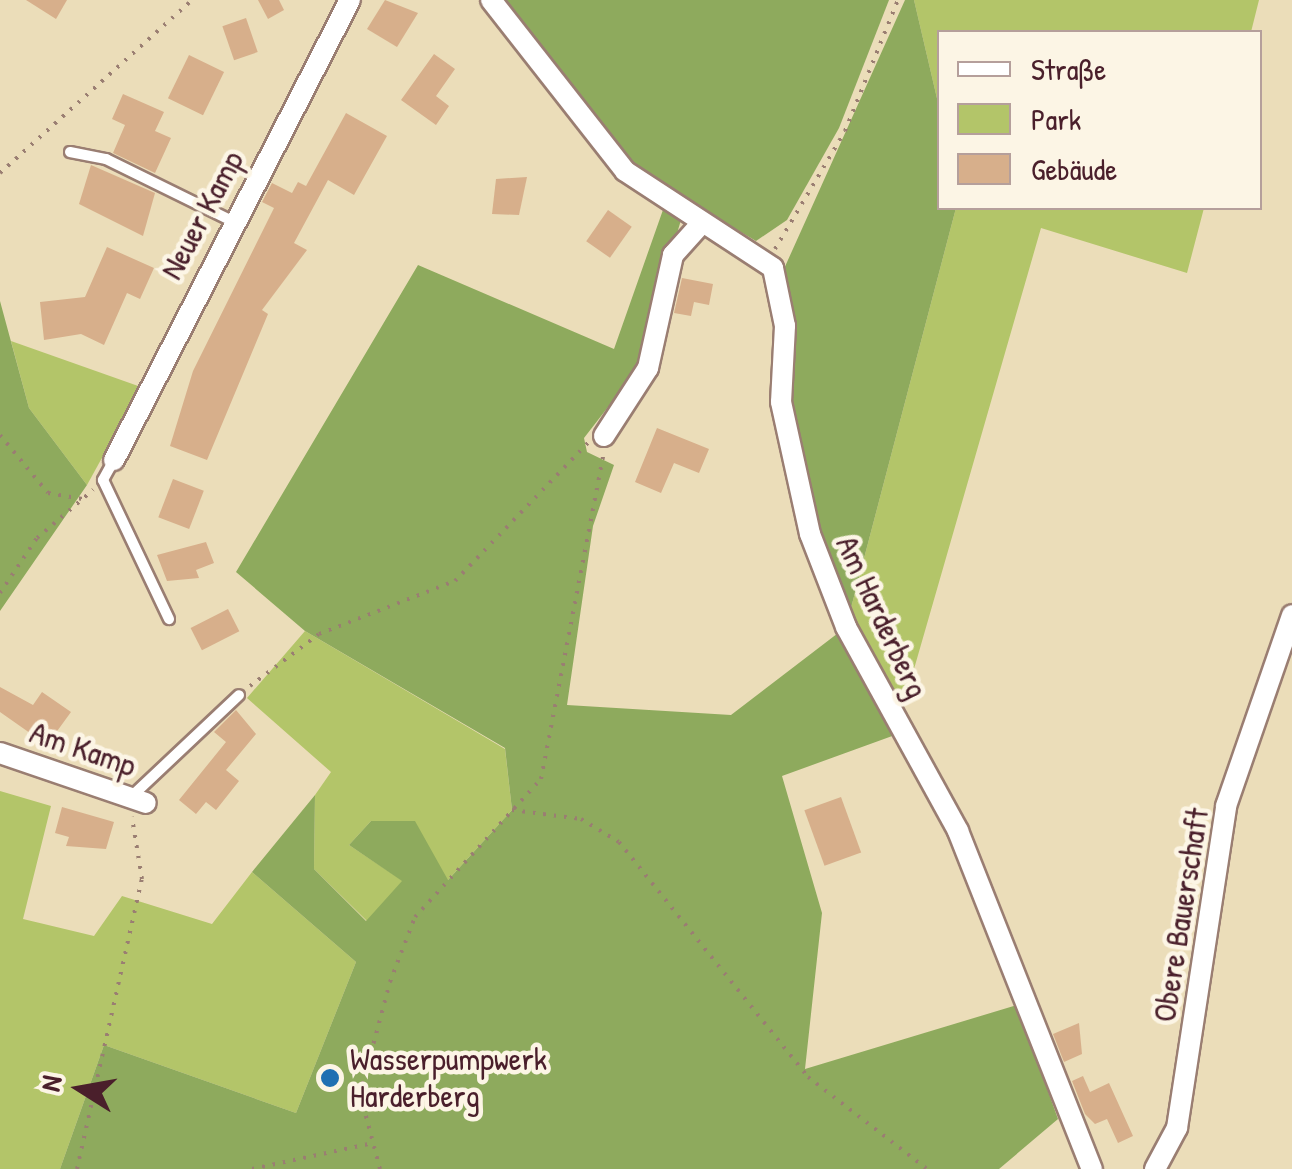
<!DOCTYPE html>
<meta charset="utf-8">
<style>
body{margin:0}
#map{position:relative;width:1292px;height:1169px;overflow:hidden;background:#ebddb9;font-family:"Patrick Hand",sans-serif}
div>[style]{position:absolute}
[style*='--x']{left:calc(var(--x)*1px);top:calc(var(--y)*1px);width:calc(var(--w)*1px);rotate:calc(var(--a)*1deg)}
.green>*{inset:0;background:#b3c569}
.forest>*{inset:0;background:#8eaa5d}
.building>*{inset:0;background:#d7af8b;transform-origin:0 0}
.path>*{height:4px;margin-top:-2px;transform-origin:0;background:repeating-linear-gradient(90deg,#9a7e72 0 2.5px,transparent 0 10.5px)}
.roads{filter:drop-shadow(2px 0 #9a7e72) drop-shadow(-2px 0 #9a7e72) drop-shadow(0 2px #9a7e72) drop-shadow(0 -2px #9a7e72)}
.lane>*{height:10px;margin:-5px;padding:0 5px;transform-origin:5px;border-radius:5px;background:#fff}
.street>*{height:20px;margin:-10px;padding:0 10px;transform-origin:10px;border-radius:10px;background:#fff}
.dots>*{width:28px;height:28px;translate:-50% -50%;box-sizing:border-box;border:5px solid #fcf5e5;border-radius:50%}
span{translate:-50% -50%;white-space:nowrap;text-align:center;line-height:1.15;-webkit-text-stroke:9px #fcf5e5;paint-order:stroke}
.street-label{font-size:32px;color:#4a1f2b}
.poi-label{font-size:32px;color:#4a1f2b}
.left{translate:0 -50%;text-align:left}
.legend{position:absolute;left:937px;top:30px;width:325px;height:180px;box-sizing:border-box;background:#fcf5e5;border:2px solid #b59f9b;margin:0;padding:12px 18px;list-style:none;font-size:30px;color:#4a1f2b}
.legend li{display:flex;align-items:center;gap:20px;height:50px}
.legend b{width:50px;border:2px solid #b59f9b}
.north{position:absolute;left:30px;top:1039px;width:100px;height:100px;-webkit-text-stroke:8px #fcf5e5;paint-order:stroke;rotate:281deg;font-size:28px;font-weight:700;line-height:40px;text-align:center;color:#4a1f2b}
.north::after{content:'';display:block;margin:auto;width:35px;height:45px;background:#4a1f2b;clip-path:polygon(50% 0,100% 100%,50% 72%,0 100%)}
</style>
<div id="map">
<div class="green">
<i style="clip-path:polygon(914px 0,1259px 0,1251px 32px,939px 32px,939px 107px)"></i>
<i style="clip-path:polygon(956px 208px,1204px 208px,1187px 273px,1041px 228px,895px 735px,846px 627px)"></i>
<i style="clip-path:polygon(11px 341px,141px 387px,87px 485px,29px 408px)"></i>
<i style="clip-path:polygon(305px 631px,505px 749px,512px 810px,447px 881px,371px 821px,349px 845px,403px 881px,367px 921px,314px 869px,315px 795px,331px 772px,247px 698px)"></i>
<i style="clip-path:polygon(0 791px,51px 806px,23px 919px,94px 936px,122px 896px,212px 924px,252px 872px,356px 962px,296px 1113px,104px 1045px,60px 1169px,0 1169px)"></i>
</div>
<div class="forest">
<i style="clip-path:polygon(499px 0,889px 0,839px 128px,787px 220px,756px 241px,629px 166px)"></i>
<i style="clip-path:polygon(905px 0,914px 0,939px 107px,939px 208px,956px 208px,846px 627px,895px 735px,782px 776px,822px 913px,805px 1069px,1017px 1005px,1058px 1119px,999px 1169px,60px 1169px,104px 1045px,296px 1113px,356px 962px,252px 872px,315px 795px,314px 869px,366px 921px,402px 881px,349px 845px,371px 821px,415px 821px,448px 880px,512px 810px,505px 748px,305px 631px,236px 572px,418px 265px,614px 349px,664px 207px,681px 220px,636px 371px,584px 438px,587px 452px,614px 465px,593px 526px,567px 705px,731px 715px,846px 627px,781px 402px,783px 271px)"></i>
<i style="clip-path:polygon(0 301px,29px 408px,87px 485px,0 611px)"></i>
</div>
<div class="building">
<i style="clip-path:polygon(26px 0,67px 0,56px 19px)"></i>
<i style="clip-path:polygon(258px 0,279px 0,284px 10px,268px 19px)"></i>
<i style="clip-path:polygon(385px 0,418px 13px,397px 47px,367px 29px)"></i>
<i style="left:246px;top:18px;width:36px;height:25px;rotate:71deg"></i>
<i style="clip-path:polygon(434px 54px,455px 69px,436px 96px,449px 106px,436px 125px,401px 100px)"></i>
<i style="left:189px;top:55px;width:39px;height:48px;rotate:26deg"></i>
<i style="clip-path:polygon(123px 94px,164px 112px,155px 131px,171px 138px,155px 173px,113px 153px,125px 125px,112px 119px)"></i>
<i style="clip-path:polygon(346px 113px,387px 136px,354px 195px,328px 180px,294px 243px,307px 250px,262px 310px,268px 314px,207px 460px,170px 446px,193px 371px,274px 208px,262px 202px,272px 183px,292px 193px,298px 182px,306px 186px)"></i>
<i style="clip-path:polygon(91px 165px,155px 193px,143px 236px,79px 204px)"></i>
<i style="clip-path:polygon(527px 177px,519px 215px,492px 214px,496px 179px)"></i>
<i style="left:608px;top:210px;width:29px;height:38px;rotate:35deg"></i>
<i style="clip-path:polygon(107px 247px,154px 268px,140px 299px,127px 293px,104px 345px,81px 334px,44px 340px,40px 302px,85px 297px)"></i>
<i style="clip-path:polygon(682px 278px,713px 284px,709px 305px,694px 302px,691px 316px,674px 313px)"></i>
<i style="clip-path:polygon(657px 428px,709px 449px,699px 473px,674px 463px,661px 493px,635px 482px)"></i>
<i style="left:173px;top:479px;width:33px;height:41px;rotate:21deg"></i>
<i style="clip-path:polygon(206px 542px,214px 563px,196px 570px,199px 578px,167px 581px,157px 555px)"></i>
<i style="left:228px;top:609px;width:25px;height:42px;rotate:63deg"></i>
<i style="clip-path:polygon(0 687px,33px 705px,42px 692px,71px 712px,47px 745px,0 712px)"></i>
<i style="clip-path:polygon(236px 710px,256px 734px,226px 770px,239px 781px,216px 810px,206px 802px,196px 814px,179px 800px,226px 742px,214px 732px)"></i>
<i style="left:841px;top:797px;width:59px;height:39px;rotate:70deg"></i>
<i style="clip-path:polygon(62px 807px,114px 822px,106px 849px,66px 846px,69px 837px,55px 833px)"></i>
<i style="clip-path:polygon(1079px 1023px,1082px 1054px,1064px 1062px,1053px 1034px)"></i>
<i style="clip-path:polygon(1083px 1076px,1090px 1092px,1109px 1083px,1133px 1136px,1118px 1143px,1107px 1119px,1095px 1124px,1085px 1114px,1072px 1081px)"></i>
</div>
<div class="path">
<i style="--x:0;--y:173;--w:258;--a:-42"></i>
<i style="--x:775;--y:249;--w:137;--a:-59.3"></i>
<i style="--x:845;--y:131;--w:141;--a:-68"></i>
<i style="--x:0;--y:435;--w:75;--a:50.4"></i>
<i style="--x:48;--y:493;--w:35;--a:10"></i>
<i style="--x:0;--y:593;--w:66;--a:-56.1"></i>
<i style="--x:37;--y:538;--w:74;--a:-40.6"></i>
<i style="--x:250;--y:686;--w:86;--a:-37"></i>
<i style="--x:319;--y:634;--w:146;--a:-21.3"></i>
<i style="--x:455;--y:581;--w:192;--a:-46.1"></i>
<i style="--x:512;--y:810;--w:70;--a:7.4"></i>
<i style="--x:581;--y:819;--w:44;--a:31.2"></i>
<i style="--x:619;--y:842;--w:302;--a:51.2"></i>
<i style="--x:808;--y:1077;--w:150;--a:37.7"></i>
<i style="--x:77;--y:1169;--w:297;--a:-77.4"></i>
<i style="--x:142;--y:879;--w:63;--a:-99.2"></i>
<i style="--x:252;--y:1169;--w:124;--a:-12.1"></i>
<i style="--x:380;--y:1169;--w:78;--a:-104.9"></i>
<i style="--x:360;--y:1094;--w:116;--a:-75"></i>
<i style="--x:390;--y:982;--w:70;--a:-69"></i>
<i style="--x:415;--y:917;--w:187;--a:-47.6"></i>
<i style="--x:541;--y:779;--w:332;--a:-79.1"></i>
</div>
<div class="roads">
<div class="lane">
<i style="--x:70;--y:152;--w:37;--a:11"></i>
<i style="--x:106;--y:159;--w:140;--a:26.2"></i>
<i style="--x:114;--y:460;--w:23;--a:119"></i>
<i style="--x:103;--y:480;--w:154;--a:64.6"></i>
<i style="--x:132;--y:796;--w:147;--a:-43.3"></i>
</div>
<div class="street">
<i style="--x:491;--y:0;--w:217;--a:51.9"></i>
<i style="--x:625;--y:171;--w:177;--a:33.2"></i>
<i style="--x:773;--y:268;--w:59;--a:78.3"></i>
<i style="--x:785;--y:326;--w:76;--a:93"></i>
<i style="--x:781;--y:402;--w:135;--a:77.6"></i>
<i style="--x:810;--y:534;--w:100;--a:68.8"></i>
<i style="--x:846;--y:627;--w:233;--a:61.2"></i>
<i style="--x:958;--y:831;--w:364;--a:68.4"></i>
<i style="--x:604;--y:436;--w:81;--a:-57.1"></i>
<i style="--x:648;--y:368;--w:116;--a:-77.5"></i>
<i style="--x:673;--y:255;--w:40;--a:-48"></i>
<i style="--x:114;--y:460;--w:517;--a:-62.84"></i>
<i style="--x:0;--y:753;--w:154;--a:18.9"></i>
<i style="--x:1155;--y:1169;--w:47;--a:-61.8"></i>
<i style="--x:1177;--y:1128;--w:326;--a:-81.3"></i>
<i style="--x:1226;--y:806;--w:202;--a:-70.9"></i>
</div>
</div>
<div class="dots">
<i style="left:330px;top:1078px;background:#1f6fb2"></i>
</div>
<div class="street-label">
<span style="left:202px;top:215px;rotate:-62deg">Neuer Kamp</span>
<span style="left:882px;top:617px;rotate:65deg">Am Harderberg</span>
<span style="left:83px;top:749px;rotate:19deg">Am Kamp</span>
<span style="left:1181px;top:915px;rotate:-81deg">Obere Bauerschaft</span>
</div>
<div class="poi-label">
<span class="left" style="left:350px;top:1078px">Wasserpumpwerk<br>Harderberg</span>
</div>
<ul class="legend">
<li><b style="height:12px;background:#fff"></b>Straße</li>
<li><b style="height:28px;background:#b3c569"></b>Park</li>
<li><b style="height:28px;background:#d7af8b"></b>Gebäude</li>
</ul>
<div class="north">N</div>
</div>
